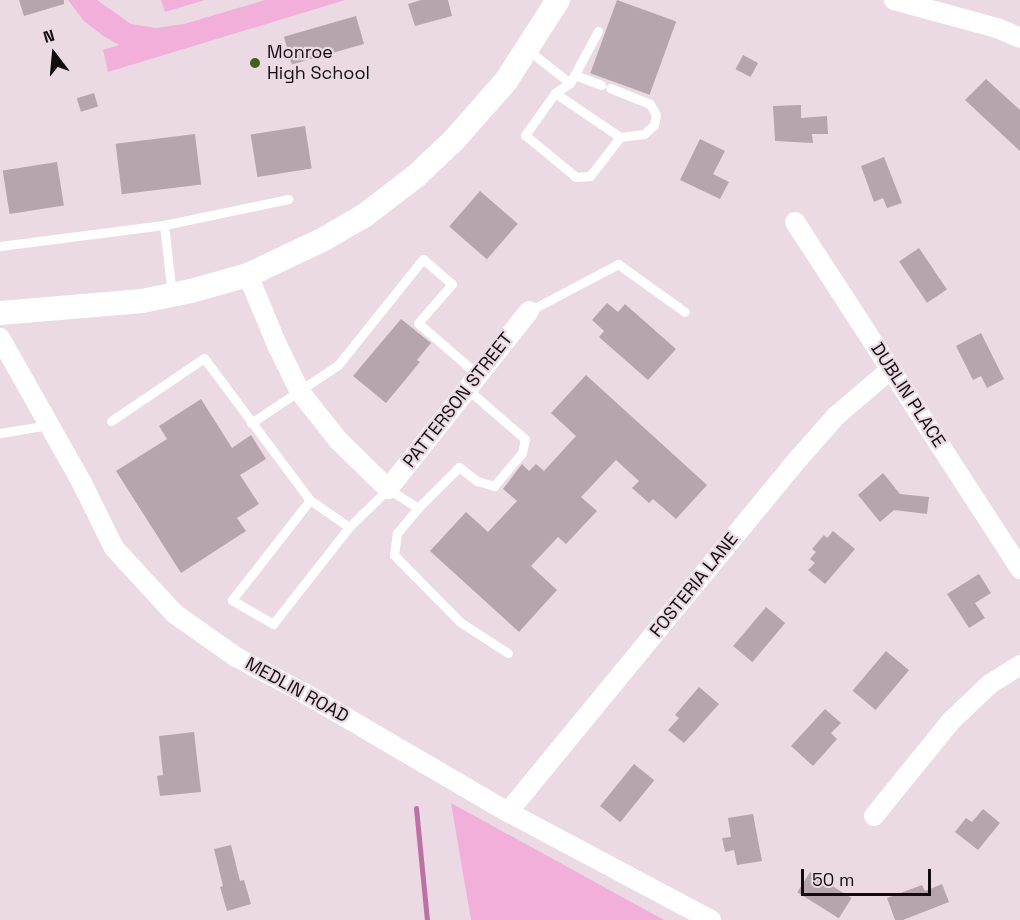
<!DOCTYPE html>
<style>
body{margin:0}
#map{position:relative;width:1020px;height:920px;overflow:hidden;background:#ebdae4;font-family:"Space Grotesk",sans-serif}
div>[style]{position:absolute}
[style*='--x']{left:calc(var(--x)*1px);top:calc(var(--y)*1px);width:calc(var(--w)*1px);rotate:calc(var(--a)*1deg)}
.green>*{inset:0;background:#f1afd9}
.stream>*{height:5px;margin:-2.5px;padding:0 2.5px;transform-origin:2.5px;border-radius:2.5px;background:#bd70a3}
.building>*{inset:0;background:#b6a5af;transform-origin:0 0}
.service>*{height:9px;margin:-4.5px;padding:0 4.5px;transform-origin:4.5px;border-radius:4.5px;background:#fff}
.minor>*{height:20px;margin:-10px;padding:0 10px;transform-origin:10px;border-radius:10px;background:#fff}
.tertiary>*{height:24px;margin:-12px;padding:0 12px;transform-origin:12px;border-radius:12px;background:#fff}
.dots>*{width:16px;height:16px;translate:-50% -50%;box-sizing:border-box;border:3px solid #ebdae4;border-radius:50%}
span{translate:-50% -50%;white-space:nowrap;text-align:center;line-height:1.15;-webkit-text-stroke:4.5px #ebdae4;paint-order:stroke}
.poi-label{font-size:18px;color:#120c0f}
.left{translate:0 -50%;text-align:left}
.street-label{font-size:18px;color:#120c0f}
.north{position:absolute;left:24px;top:24px;width:60px;height:60px;-webkit-text-stroke:4px #ebdae4;paint-order:stroke;rotate:344deg;font-size:16px;font-weight:700;line-height:24px;text-align:center;color:#120c0f}
.north::after{content:'';display:block;margin:auto;width:21px;height:27px;background:#120c0f;clip-path:polygon(50% 0,100% 100%,50% 72%,0 100%)}
.scale{position:absolute;left:801px;top:869px;width:130px;height:27px;box-sizing:border-box;border:3px solid #120c0f;border-top:0;padding-left:8px;font-size:18px;line-height:21px;white-space:nowrap;color:#120c0f;-webkit-text-stroke:4px #ebdae4;paint-order:stroke}
</style>
<div id="map">
<div class="green">
<i style="clip-path:polygon(68px 0,97px 0,131px 24px,156px 28px,184px 24px,265px 0,345px 0,108px 72px,103px 50px,119px 45px,102px 35px,84px 21px)"></i>
<i style="clip-path:polygon(161px 0,205px 0,165px 12px)"></i>
<i style="clip-path:polygon(451px 803px,664px 920px,471px 920px)"></i>
</div>
<div class="stream">
<i style="--x:416;--y:808;--w:113;--a:84.4"></i>
</div>
<div class="building">
<i style="clip-path:polygon(19px 0,64px 0,64px 4px,24px 16px)"></i>
<i style="clip-path:polygon(421px 0,448px 0,452px 16px,415px 26px,408px 4px)"></i>
<i style="left:617px;top:0;width:63px;height:78px;rotate:20deg"></i>
<i style="left:356px;top:16px;width:29px;height:75px;rotate:74deg"></i>
<i style="left:743px;top:55px;width:17px;height:16px;rotate:28deg"></i>
<i style="clip-path:polygon(986px 79px,1020px 110px,1020px 151px,965px 100px)"></i>
<i style="left:94px;top:93px;width:14px;height:18px;rotate:73deg"></i>
<i style="clip-path:polygon(801px 105px,801px 118px,827px 116px,828px 134px,812px 134px,813px 143px,775px 141px,773px 106px)"></i>
<i style="left:305px;top:126px;width:43px;height:55px;rotate:81deg"></i>
<i style="left:195px;top:134px;width:51px;height:80px;rotate:83deg"></i>
<i style="clip-path:polygon(700px 139px,725px 151px,713px 174px,729px 182px,720px 199px,680px 180px)"></i>
<i style="clip-path:polygon(884px 157px,902px 203px,887px 208px,883px 198px,874px 202px,861px 166px)"></i>
<i style="left:57px;top:162px;width:44px;height:55px;rotate:81deg"></i>
<i style="left:480px;top:191px;width:50px;height:47px;rotate:41deg"></i>
<i style="left:919px;top:248px;width:50px;height:24px;rotate:56deg"></i>
<i style="clip-path:polygon(607px 303px,618px 312px,625px 304px,676px 349px,648px 380px,599px 337px,604px 331px,592px 320px)"></i>
<i style="clip-path:polygon(401px 319px,431px 343px,417px 360px,420px 362px,386px 403px,353px 376px)"></i>
<i style="clip-path:polygon(981px 333px,1004px 379px,987px 388px,981px 376px,973px 380px,956px 346px)"></i>
<i style="clip-path:polygon(586px 375px,707px 485px,676px 519px,653px 499px,649px 503px,632px 488px,639px 481px,616px 460px,581px 497px,597px 511px,566px 544px,558px 537px,531px 566px,557px 590px,519px 632px,430px 551px,466px 512px,488px 532px,517px 501px,503px 489px,522px 464px,529px 471px,536px 464px,544px 471px,576px 436px,551px 413px)"></i>
<i style="clip-path:polygon(201px 399px,232px 448px,251px 435px,266px 459px,240px 475px,259px 504px,237px 518px,246px 531px,181px 573px,116px 471px,167px 439px,159px 426px)"></i>
<i style="clip-path:polygon(883px 473px,900px 494px,929px 497px,927px 514px,894px 510px,880px 522px,858px 495px)"></i>
<i style="clip-path:polygon(833px 531px,855px 549px,825px 584px,808px 570px,815px 563px,810px 559px,816px 552px,812px 549px,824px 535px,827px 538px)"></i>
<i style="clip-path:polygon(979px 574px,991px 593px,975px 603px,985px 618px,969px 628px,947px 594px)"></i>
<i style="left:766px;top:607px;width:25px;height:51px;rotate:40deg"></i>
<i style="left:886px;top:651px;width:30px;height:52px;rotate:40deg"></i>
<i style="clip-path:polygon(699px 687px,719px 704px,684px 743px,668px 730px,679px 718px,675px 715px)"></i>
<i style="clip-path:polygon(825px 709px,841px 723px,831px 733px,837px 739px,813px 766px,791px 746px)"></i>
<i style="clip-path:polygon(194px 732px,201px 792px,160px 796px,157px 776px,163px 775px,159px 736px)"></i>
<i style="left:634px;top:764px;width:26px;height:54px;rotate:39deg"></i>
<i style="clip-path:polygon(983px 809px,1000px 823px,978px 850px,955px 832px,966px 818px,972px 822px)"></i>
<i style="clip-path:polygon(753px 814px,762px 861px,737px 865px,734px 850px,725px 852px,722px 838px,731px 837px,728px 818px)"></i>
<i style="clip-path:polygon(231px 845px,240px 881px,244px 880px,251px 904px,227px 911px,220px 887px,223px 886px,214px 849px)"></i>
<i style="left:810px;top:872px;width:49px;height:24px;rotate:32deg"></i>
<i style="clip-path:polygon(942px 884px,949px 902px,903px 920px,895px 920px,887px 898px,922px 885px,925px 891px)"></i>
</div>
<div class="service">
<i style="--x:528;--y:50;--w:53;--a:38.2"></i>
<i style="--x:570;--y:83;--w:59;--a:-61.7"></i>
<i style="--x:575;--y:75;--w:28;--a:21"></i>
<i style="--x:570;--y:83;--w:18;--a:146"></i>
<i style="--x:555;--y:93;--w:52;--a:125.5"></i>
<i style="--x:525;--y:135;--w:66;--a:39.5"></i>
<i style="--x:576;--y:177;--w:14;--a:-4"></i>
<i style="--x:590;--y:176;--w:49;--a:-52.4"></i>
<i style="--x:555;--y:93;--w:78;--a:34.1"></i>
<i style="--x:620;--y:137;--w:24;--a:-7"></i>
<i style="--x:644;--y:134;--w:13;--a:-42"></i>
<i style="--x:654;--y:125;--w:10;--a:-79"></i>
<i style="--x:656;--y:115;--w:13;--a:-119"></i>
<i style="--x:650;--y:104;--w:43;--a:-158.2"></i>
<i style="--x:164;--y:225;--w:70;--a:83.5"></i>
<i style="--x:0;--y:246;--w:165;--a:-7.3"></i>
<i style="--x:164;--y:225;--w:127;--a:-11.8"></i>
<i style="--x:529;--y:311;--w:101;--a:-27.8"></i>
<i style="--x:618;--y:264;--w:82;--a:35.6"></i>
<i style="--x:111;--y:421;--w:112;--a:-34.1"></i>
<i style="--x:204;--y:358;--w:177;--a:53.3"></i>
<i style="--x:310;--y:500;--w:47;--a:34.7"></i>
<i style="--x:349;--y:527;--w:54;--a:-44.3"></i>
<i style="--x:388;--y:489;--w:36;--a:32"></i>
<i style="--x:418;--y:508;--w:33;--a:130"></i>
<i style="--x:397;--y:533;--w:22;--a:98"></i>
<i style="--x:394;--y:555;--w:94;--a:45.4"></i>
<i style="--x:460;--y:622;--w:57;--a:32.9"></i>
<i style="--x:251;--y:423;--w:105;--a:-33.7"></i>
<i style="--x:338;--y:365;--w:136;--a:-51.3"></i>
<i style="--x:423;--y:259;--w:38;--a:41"></i>
<i style="--x:452;--y:284;--w:52;--a:131.1"></i>
<i style="--x:418;--y:323;--w:79;--a:40.9"></i>
<i style="--x:0;--y:433;--w:50;--a:-9.3"></i>
<i style="--x:310;--y:500;--w:127;--a:128"></i>
<i style="--x:232;--y:600;--w:48;--a:30.3"></i>
<i style="--x:273;--y:624;--w:123;--a:-51.9"></i>
<i style="--x:418;--y:508;--w:58;--a:-45"></i>
<i style="--x:459;--y:467;--w:23;--a:38"></i>
<i style="--x:477;--y:481;--w:18;--a:16"></i>
<i style="--x:494;--y:486;--w:43;--a:-49.7"></i>
<i style="--x:522;--y:453;--w:14;--a:-78"></i>
<i style="--x:525;--y:439;--w:77;--a:-139.2"></i>
</div>
<div class="minor">
<i style="--x:894;--y:0;--w:107;--a:15.2"></i>
<i style="--x:997;--y:28;--w:25;--a:23"></i>
<i style="--x:795;--y:222;--w:414;--a:57"></i>
<i style="--x:248;--y:275;--w:76;--a:67.5"></i>
<i style="--x:277;--y:345;--w:52;--a:63.9"></i>
<i style="--x:300;--y:392;--w:61;--a:51.6"></i>
<i style="--x:338;--y:440;--w:70;--a:44.4"></i>
<i style="--x:388;--y:489;--w:227;--a:-51.6"></i>
<i style="--x:0;--y:338;--w:167;--a:60.5"></i>
<i style="--x:82;--y:483;--w:72;--a:63.8"></i>
<i style="--x:114;--y:548;--w:90;--a:47.3"></i>
<i style="--x:175;--y:614;--w:75;--a:35.2"></i>
<i style="--x:236;--y:657;--w:77;--a:27.9"></i>
<i style="--x:304;--y:693;--w:236;--a:30.3"></i>
<i style="--x:508;--y:812;--w:230;--a:28"></i>
<i style="--x:508;--y:812;--w:460;--a:-50.6"></i>
<i style="--x:800;--y:457;--w:55;--a:-48.7"></i>
<i style="--x:836;--y:416;--w:72;--a:-40.5"></i>
<i style="--x:874;--y:816;--w:122;--a:-51"></i>
<i style="--x:951;--y:721;--w:54;--a:-43.5"></i>
<i style="--x:990;--y:684;--w:36;--a:-32"></i>
</div>
<div class="tertiary">
<i style="--x:0;--y:313;--w:143;--a:-4.8"></i>
<i style="--x:142;--y:301;--w:50;--a:-11.5"></i>
<i style="--x:191;--y:291;--w:59;--a:-15.7"></i>
<i style="--x:248;--y:275;--w:84;--a:-25.3"></i>
<i style="--x:324;--y:239;--w:48;--a:-30.3"></i>
<i style="--x:365;--y:215;--w:64;--a:-37.4"></i>
<i style="--x:416;--y:176;--w:52;--a:-43.5"></i>
<i style="--x:454;--y:140;--w:79;--a:-48.6"></i>
<i style="--x:506;--y:81;--w:96;--a:-57.3"></i>
</div>
<div class="dots">
<i style="left:255px;top:63px;background:#406117"></i>
</div>
<div class="poi-label">
<span class="left" style="left:267px;top:63px">Monroe<br>High School</span>
</div>
<div class="street-label">
<span style="left:908px;top:395px;rotate:57deg">DUBLIN PLACE</span>
<span style="left:458px;top:400px;rotate:-52deg">PATTERSON STREET</span>
<span style="left:694px;top:585px;rotate:-51deg">FOSTERIA LANE</span>
<span style="left:297px;top:690px;rotate:29deg">MEDLIN ROAD</span>
</div>
<div class="north">N</div>
<div class="scale">50 m</div>
</div>
